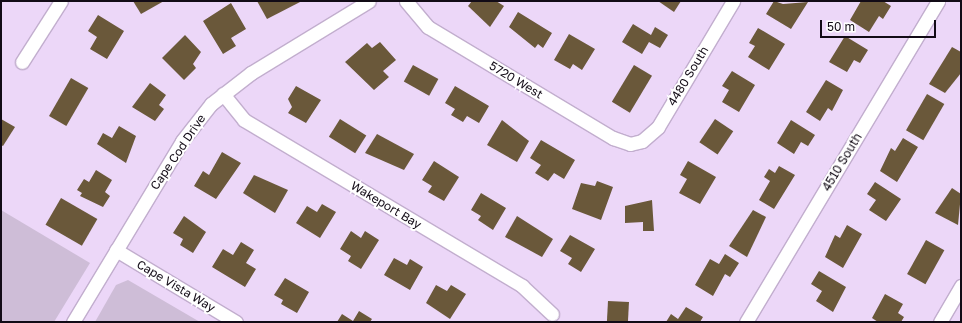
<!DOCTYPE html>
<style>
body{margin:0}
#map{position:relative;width:962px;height:323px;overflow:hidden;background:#ecd7f8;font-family:"Golos Text",sans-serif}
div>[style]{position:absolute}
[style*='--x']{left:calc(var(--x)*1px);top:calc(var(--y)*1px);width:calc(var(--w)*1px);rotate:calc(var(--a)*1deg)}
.green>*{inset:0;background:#cebdd7}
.building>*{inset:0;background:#6a583a;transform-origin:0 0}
.roads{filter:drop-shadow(1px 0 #c2aece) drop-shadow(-1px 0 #c2aece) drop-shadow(0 1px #c2aece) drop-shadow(0 -1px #c2aece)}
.minor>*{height:13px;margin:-6.5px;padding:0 6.5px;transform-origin:6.5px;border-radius:6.5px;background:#fff}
span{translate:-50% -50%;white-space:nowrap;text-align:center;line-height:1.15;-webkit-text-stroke:4px #fff;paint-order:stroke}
.street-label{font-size:12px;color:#120b16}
.frame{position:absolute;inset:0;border:2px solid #120b16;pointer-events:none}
.scale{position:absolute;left:820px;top:20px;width:116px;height:18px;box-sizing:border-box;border:2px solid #120b16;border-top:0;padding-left:5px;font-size:12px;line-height:14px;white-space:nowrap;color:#120b16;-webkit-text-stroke:3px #fff;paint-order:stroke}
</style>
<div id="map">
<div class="green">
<i style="clip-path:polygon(1px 210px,90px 263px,54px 322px,1px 322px)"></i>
<i style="clip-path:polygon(128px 280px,200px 322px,95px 322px,116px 285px)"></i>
</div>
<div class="building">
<i style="clip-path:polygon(133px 1px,164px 1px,141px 14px)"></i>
<i style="clip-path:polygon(257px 1px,302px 1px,267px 19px)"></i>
<i style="clip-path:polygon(472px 1px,496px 1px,504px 6px,490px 27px,468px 6px)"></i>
<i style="clip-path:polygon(658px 1px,681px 1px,674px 12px)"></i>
<i style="clip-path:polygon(774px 1px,783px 4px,808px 2px,791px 29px,766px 14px)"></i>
<i style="clip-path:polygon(861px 1px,883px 1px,891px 6px,883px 19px,879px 16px,869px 32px,850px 20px)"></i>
<i style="clip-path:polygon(231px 3px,246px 29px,231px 38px,236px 46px,223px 54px,203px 21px)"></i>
<i style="clip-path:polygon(518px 12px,552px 33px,543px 48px,538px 44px,535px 48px,509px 27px)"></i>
<i style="clip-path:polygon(98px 15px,124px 31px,107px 59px,90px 49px,97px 37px,88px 31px)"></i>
<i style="clip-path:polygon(633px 24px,651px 35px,655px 27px,668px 35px,660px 48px,649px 42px,642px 54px,622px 42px)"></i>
<i style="clip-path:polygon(758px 28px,785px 44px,769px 70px,748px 57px,755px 46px,749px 43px)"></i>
<i style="clip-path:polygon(569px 34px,595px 49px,582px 70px,573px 64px,570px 69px,554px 60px)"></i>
<i style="clip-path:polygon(185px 35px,201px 52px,193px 64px,196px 68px,184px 80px,162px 58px)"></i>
<i style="clip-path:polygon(845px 36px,868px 50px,860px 63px,854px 60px,847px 72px,829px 62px)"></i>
<i style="clip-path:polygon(380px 42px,396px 60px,383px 71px,389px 77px,374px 90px,345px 62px,367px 43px,372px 48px)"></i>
<i style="clip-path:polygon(952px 47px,961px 52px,961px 73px,945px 93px,929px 84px)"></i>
<i style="left:413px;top:65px;width:29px;height:19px;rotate:29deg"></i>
<i style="left:634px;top:65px;width:21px;height:43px;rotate:31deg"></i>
<i style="clip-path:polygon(732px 71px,755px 85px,739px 112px,722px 102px,729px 90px,722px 86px)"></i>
<i style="left:71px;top:78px;width:20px;height:44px;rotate:30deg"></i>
<i style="clip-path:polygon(826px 80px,843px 90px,832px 111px,828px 108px,820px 121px,806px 112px)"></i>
<i style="clip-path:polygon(150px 83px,166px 95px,159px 105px,164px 109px,155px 121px,132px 107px)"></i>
<i style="clip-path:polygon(296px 86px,321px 100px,306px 123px,288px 113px,292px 107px,288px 99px)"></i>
<i style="clip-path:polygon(455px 86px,489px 106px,479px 123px,467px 116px,463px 122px,451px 115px,455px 109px,445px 103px)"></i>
<i style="left:927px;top:94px;width:20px;height:42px;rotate:30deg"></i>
<i style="clip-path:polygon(1px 119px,15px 127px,3px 146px,1px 145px)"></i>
<i style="left:340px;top:119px;width:31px;height:21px;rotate:32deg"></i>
<i style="left:715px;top:119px;width:22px;height:28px;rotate:34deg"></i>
<i style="clip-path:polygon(502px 120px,529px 141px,517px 162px,487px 145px)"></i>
<i style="clip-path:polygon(791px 120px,815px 135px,808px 146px,801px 142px,794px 154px,777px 143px)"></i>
<i style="clip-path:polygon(119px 126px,136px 136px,126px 163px,97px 144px,103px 133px,112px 138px)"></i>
<i style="clip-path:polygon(377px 134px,414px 154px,404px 170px,365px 153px)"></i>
<i style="clip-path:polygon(903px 138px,918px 147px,897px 182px,880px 171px,891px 148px,895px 151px)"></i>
<i style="clip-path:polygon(541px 140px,575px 160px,564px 179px,554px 173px,548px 181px,535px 173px,541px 165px,530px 158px)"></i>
<i style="clip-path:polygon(222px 152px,241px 163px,216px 199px,194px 186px,203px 171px,209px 175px)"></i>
<i style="clip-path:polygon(434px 161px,459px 177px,444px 201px,428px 192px,432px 186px,422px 180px)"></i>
<i style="clip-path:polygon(688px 161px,716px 177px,700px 204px,679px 193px,687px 179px,680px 175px)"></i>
<i style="clip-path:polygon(779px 166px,795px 175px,774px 209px,759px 200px,770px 181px,764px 177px,769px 169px,775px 173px)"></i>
<i style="clip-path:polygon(96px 170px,112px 180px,105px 192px,110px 196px,103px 207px,80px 196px,82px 193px,77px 190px,84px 179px,89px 182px)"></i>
<i style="clip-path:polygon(254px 175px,288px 190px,275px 213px,243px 193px)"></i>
<i style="clip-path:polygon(597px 181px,613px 187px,601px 220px,572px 209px,581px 183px,595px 186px)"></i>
<i style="clip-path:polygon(875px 182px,901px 199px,886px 221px,869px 210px,876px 200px,867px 194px)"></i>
<i style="clip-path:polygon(952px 188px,961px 194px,958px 225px,935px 213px)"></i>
<i style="clip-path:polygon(481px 193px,506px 208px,493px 230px,478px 220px,481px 216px,471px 210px)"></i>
<i style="left:61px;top:198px;width:42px;height:31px;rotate:30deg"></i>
<i style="clip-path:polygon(652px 200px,654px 231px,643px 231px,643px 222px,625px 223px,625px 206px)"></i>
<i style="clip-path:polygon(322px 204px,336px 212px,320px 238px,296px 223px,307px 206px,317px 212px)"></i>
<i style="clip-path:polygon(753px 210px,766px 217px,747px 257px,729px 246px)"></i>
<i style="clip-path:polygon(184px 216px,206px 232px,193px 253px,180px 245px,183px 239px,173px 233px)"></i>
<i style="clip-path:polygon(517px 216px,553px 239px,542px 257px,505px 237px)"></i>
<i style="clip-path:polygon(847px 225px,862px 234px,843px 268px,825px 257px,835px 235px,840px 238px)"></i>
<i style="clip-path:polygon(351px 231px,361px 238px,365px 231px,379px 240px,361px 269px,348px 261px,351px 256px,340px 249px)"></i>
<i style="clip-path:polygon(570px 235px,595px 249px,581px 272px,568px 264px,572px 258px,560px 251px)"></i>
<i style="left:926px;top:240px;width:21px;height:39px;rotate:29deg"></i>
<i style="clip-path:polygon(241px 242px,254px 250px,246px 263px,256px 269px,245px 287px,212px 267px,223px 249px,233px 255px)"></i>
<i style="clip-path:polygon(725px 254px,739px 263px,730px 277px,725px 274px,713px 296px,695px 285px,710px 259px,719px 264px)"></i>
<i style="clip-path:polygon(394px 258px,407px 265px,410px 259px,423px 267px,410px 290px,384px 275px)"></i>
<i style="clip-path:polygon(819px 271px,846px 287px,833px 312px,816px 301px,822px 291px,811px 284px)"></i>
<i style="clip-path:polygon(285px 278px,309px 292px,297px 313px,281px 304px,283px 300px,274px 295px)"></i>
<i style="clip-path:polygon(436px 285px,447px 291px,451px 285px,466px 294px,450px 319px,426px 303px)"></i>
<i style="clip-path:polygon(885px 294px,903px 304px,898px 313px,904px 317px,901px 322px,878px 322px,872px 318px)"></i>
<i style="left:608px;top:301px;width:21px;height:21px;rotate:3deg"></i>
<i style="clip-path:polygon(686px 307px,703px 317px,700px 322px,666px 322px,671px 314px,678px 319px)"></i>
<i style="clip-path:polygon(359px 311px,372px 319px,370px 322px,337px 322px,342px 314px,353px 321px)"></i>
</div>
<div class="roads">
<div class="minor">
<i style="--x:406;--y:1;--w:34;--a:50"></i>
<i style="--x:428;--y:27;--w:216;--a:31"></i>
<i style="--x:613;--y:138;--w:18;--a:19"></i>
<i style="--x:630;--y:144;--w:12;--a:-14"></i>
<i style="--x:642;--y:141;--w:21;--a:-41"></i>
<i style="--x:658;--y:127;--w:147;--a:-59.2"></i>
<i style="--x:22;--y:62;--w:72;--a:-57.4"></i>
<i style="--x:223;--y:94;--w:33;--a:51"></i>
<i style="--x:244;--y:120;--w:324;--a:30.8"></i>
<i style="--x:522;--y:286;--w:41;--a:43"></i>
<i style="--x:116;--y:250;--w:140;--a:31"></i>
<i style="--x:73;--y:322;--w:211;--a:-58.9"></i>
<i style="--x:182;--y:141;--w:47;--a:-51.9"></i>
<i style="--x:211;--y:104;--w:51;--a:-37.8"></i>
<i style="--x:251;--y:73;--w:138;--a:-31.4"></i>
<i style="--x:746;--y:322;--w:374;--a:-59.1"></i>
<i style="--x:940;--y:322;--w:42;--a:-59.7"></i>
</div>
</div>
<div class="street-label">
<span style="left:688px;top:76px;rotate:-59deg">4480 South</span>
<span style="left:516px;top:80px;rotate:31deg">5720 West</span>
<span style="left:178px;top:152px;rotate:-56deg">Cape Cod Drive</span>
<span style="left:842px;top:162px;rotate:-59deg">4510 South</span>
<span style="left:386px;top:205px;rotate:31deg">Wakeport Bay</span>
<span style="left:176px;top:286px;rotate:31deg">Cape Vista Way</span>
</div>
<div class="frame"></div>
<div class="scale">50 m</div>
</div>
